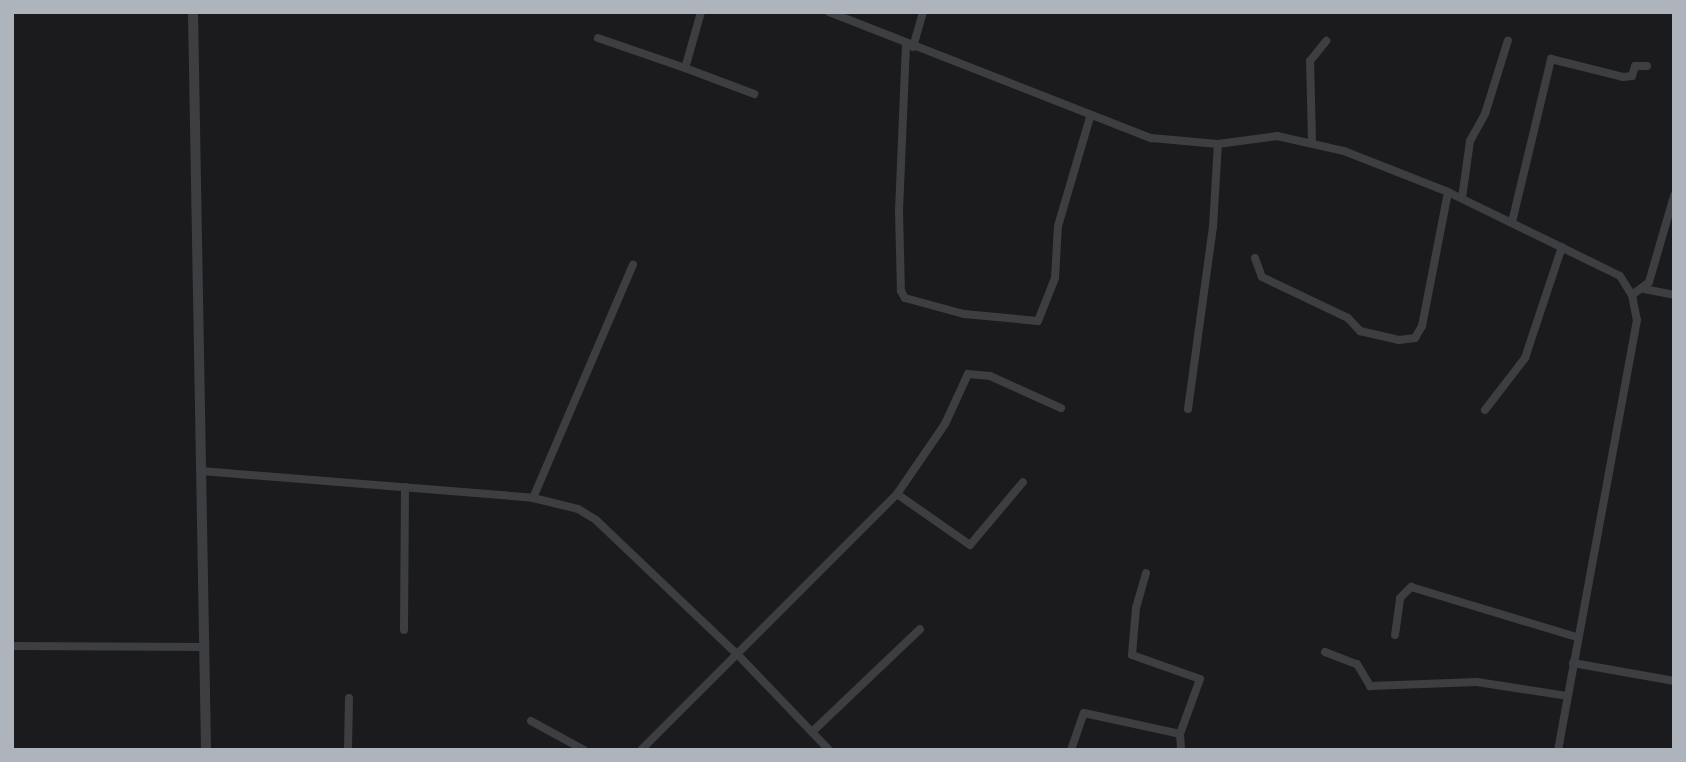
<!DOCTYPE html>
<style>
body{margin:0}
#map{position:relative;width:1686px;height:762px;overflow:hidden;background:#1b1b1d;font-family:Arial,sans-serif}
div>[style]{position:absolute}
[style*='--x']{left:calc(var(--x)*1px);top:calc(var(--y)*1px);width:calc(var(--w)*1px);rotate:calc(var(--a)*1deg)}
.minor>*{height:8px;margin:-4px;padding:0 4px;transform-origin:4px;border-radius:4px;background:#3c3e42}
.tertiary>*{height:10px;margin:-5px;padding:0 5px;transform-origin:5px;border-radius:5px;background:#3c3e42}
span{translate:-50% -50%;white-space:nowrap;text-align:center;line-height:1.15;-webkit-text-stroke:6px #161618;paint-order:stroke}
.frame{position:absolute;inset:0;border:14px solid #aeb4bc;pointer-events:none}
</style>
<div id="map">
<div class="minor">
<i style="--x:701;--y:12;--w:58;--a:105.9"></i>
<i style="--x:685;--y:68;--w:74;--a:20.6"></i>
<i style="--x:829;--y:12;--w:346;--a:21.4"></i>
<i style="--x:1151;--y:138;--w:67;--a:5.1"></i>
<i style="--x:1218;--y:144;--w:60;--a:-7.7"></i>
<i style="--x:1277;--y:136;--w:69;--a:12.6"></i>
<i style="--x:1344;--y:151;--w:112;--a:21.5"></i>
<i style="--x:1448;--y:192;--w:191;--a:26"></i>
<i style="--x:1620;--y:276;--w:22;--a:58"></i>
<i style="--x:1632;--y:295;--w:25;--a:79"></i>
<i style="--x:1637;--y:320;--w:437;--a:100.4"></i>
<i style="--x:598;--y:38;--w:92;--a:19"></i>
<i style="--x:906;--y:44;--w:167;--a:92.4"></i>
<i style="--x:899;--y:211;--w:80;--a:88.6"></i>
<i style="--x:901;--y:291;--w:8;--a:60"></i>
<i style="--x:905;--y:298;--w:61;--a:15.2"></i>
<i style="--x:964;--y:314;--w:74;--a:5.4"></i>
<i style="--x:1038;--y:321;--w:46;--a:-68.4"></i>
<i style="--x:1055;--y:278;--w:52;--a:-86.7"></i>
<i style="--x:1058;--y:226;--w:114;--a:-73.6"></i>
<i style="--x:913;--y:47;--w:36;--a:-74"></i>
<i style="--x:1312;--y:141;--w:80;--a:-91.4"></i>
<i style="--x:1310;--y:61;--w:26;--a:-51"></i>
<i style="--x:1462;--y:198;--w:58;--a:-82"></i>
<i style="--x:1470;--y:141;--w:31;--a:-61"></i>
<i style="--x:1485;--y:114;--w:77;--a:-72.7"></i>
<i style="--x:1512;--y:222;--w:168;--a:-76.5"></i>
<i style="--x:1551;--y:59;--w:74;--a:14"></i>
<i style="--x:1623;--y:77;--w:9;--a:-6"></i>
<i style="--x:1632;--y:76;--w:10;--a:-73"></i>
<i style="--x:1635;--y:66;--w:12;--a:0"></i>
<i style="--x:1255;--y:258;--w:20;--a:70"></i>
<i style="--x:1262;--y:277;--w:95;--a:25.5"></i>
<i style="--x:1348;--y:318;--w:18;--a:47"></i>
<i style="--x:1360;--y:331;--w:40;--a:13"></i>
<i style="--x:1399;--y:340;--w:16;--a:-7"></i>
<i style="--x:1415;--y:338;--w:14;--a:-60"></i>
<i style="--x:1422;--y:326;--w:136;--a:-79"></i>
<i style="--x:1644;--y:289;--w:31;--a:11"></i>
<i style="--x:1632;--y:295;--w:21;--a:-37"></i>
<i style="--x:1649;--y:282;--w:90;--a:-73.8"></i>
<i style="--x:1188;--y:409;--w:184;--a:-82.2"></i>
<i style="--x:1213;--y:227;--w:83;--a:-86.6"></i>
<i style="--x:1485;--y:410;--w:66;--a:-52.4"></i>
<i style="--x:1525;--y:358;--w:117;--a:-71.6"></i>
<i style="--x:201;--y:471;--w:333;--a:4.6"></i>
<i style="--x:533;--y:498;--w:46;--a:13.7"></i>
<i style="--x:578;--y:509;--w:21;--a:31"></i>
<i style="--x:596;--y:520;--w:196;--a:43.6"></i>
<i style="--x:738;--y:655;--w:132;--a:46.2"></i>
<i style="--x:897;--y:494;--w:89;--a:34.9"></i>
<i style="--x:970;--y:545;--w:82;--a:-49.9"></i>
<i style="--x:533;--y:498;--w:254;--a:-66.8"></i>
<i style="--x:1146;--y:573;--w:36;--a:106"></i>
<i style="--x:1136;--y:608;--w:47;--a:94.9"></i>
<i style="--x:1132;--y:655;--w:72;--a:19.4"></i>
<i style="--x:1200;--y:679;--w:59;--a:110"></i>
<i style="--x:1180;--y:734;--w:16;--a:86"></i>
<i style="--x:404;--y:630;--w:143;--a:-89.6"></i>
<i style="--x:1395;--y:635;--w:37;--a:-82"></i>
<i style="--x:1400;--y:598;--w:16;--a:-45"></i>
<i style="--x:1411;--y:587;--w:173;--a:16.8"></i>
<i style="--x:12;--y:646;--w:193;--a:0.3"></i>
<i style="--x:1325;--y:652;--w:34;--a:21"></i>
<i style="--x:1357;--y:664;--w:26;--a:59"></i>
<i style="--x:1370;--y:686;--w:107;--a:-2.1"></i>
<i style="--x:1477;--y:682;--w:91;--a:8.8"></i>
<i style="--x:1573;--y:663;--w:103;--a:10.1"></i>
<i style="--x:531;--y:721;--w:60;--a:28.7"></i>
<i style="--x:812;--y:732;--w:149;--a:-43.6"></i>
<i style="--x:348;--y:750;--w:52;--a:-88.9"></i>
<i style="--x:641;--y:750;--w:362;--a:-45"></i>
<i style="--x:897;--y:494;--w:85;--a:-55.6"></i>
<i style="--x:945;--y:424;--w:55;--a:-65.3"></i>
<i style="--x:968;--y:374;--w:22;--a:5"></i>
<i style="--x:990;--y:376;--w:78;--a:24.3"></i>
<i style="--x:1071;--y:750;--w:39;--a:-71"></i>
<i style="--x:1084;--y:713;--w:98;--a:12.3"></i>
</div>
<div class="tertiary">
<i style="--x:193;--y:12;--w:738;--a:88.99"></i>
</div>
<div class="frame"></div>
</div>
